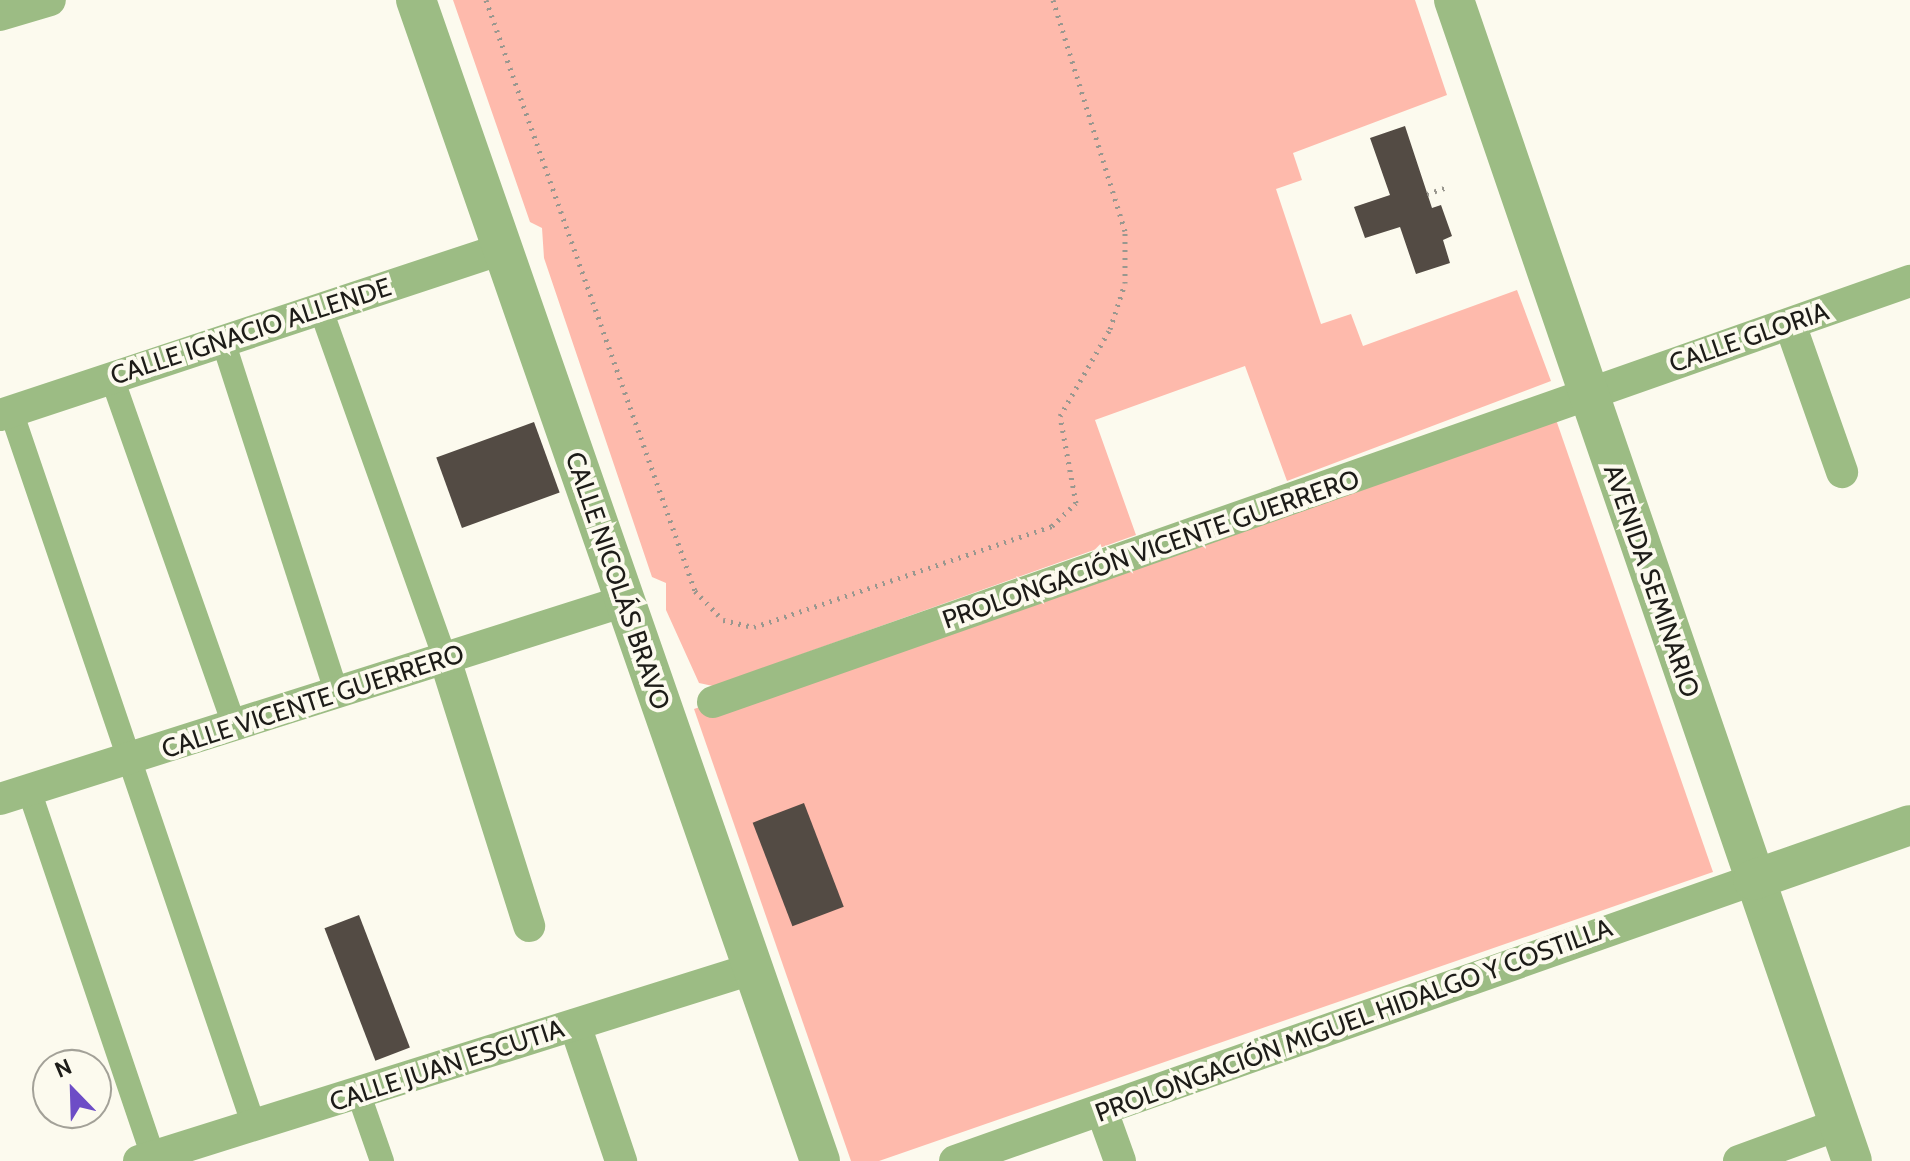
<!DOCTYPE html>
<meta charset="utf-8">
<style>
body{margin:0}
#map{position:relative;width:1910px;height:1161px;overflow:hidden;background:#fcfaee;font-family:Cabin,sans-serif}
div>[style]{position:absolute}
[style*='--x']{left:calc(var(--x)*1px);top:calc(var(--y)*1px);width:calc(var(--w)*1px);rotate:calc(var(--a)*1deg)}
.green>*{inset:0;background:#febaac}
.building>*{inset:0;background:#534b44;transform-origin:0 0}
.path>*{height:5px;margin-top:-2.5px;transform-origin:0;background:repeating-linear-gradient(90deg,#99978f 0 2px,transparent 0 8px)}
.pedestrian>*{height:24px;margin:-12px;padding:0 12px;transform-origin:12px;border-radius:12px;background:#9cbc84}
.minor>*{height:32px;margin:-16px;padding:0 16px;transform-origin:16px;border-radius:16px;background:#9cbc84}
.tertiary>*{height:40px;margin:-20px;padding:0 20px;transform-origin:20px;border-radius:20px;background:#9cbc84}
span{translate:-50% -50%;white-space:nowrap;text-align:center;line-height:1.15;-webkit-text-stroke:8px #fcfaee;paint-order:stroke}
.street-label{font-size:26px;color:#1d1c18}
.north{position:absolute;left:32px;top:1049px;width:80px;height:80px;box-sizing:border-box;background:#fcfaee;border:2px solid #a3a198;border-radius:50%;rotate:337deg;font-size:22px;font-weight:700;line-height:32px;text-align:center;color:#1d1c18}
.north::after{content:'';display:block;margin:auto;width:28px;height:36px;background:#6d4dc6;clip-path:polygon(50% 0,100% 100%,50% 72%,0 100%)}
</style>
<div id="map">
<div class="green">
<i style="clip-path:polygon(453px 0,1415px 0,1447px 95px,1293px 153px,1302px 180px,1276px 189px,1321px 324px,1351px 314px,1363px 346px,1517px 290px,1551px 381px,1287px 481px,1245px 366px,1095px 420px,1136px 535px,713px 686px,699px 683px,666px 610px,666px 583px,652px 577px,544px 258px,542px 228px,530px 222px)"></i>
<i style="clip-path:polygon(1553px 411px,1713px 872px,879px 1161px,851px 1161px,694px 709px)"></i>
</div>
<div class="building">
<i style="clip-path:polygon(1405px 126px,1432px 208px,1441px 205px,1452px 236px,1443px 240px,1450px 263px,1416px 274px,1400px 227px,1365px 238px,1354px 207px,1390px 195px,1370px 138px)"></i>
<i style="left:534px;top:422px;width:75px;height:104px;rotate:70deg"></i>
<i style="left:804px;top:803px;width:111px;height:55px;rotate:69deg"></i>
<i style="left:359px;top:915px;width:142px;height:37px;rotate:69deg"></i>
</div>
<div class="path">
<i style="--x:486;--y:0;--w:627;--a:70.52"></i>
<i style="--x:695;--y:591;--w:40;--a:46"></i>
<i style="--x:723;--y:620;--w:32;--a:13"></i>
<i style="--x:754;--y:627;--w:315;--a:-18.7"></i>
<i style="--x:1052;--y:526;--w:33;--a:-44"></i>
<i style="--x:1076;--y:503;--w:88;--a:-100.4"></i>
<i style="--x:1060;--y:416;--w:100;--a:-60.1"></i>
<i style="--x:1110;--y:329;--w:48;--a:-71.9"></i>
<i style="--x:1125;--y:283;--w:52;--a:-90"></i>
<i style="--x:1125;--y:231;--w:242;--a:-107.3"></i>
<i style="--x:1427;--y:194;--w:21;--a:-19"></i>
</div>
<div class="pedestrian">
<i style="--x:321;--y:310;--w:370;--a:70.4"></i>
<i style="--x:223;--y:341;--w:371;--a:72.1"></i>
<i style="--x:112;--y:378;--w:371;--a:70.6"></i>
<i style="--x:11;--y:411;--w:755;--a:71.23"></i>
<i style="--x:29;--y:790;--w:386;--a:71.3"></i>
<i style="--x:359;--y:1095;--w:70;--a:70.8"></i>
</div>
<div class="minor">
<i style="--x:0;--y:15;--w:52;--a:-16.7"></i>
<i style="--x:1790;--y:324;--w:157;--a:70.6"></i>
<i style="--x:0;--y:415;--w:529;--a:-18.3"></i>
<i style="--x:445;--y:659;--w:280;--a:72.5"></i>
<i style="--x:713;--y:702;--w:1269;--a:-19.38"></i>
<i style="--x:0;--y:799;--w:656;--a:-17.58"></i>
<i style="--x:575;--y:1025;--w:144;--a:71.3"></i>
<i style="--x:1102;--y:1111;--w:53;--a:70.2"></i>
<i style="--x:139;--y:1161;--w:646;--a:-17.4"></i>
<i style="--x:955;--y:1161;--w:846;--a:-19.4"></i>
<i style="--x:1739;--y:1161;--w:108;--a:-20.1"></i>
</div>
<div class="tertiary">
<i style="--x:416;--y:0;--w:1229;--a:70.81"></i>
<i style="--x:1454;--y:0;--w:1227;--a:71.08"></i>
<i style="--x:1753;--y:880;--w:166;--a:-19.3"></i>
</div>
<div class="street-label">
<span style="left:251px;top:332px;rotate:-18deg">CALLE IGNACIO ALLENDE</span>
<span style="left:1749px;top:338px;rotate:-19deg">CALLE GLORIA</span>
<span style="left:1151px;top:550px;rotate:-19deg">PROLONGACIÓN VICENTE GUERRERO</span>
<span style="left:617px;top:581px;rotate:71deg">CALLE NICOLÁS BRAVO</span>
<span style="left:1651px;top:581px;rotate:71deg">AVENIDA SEMINARIO</span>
<span style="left:313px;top:702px;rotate:-18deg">CALLE VICENTE GUERRERO</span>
<span style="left:1354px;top:1021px;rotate:-20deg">PROLONGACIÓN MIGUEL HIDALGO Y COSTILLA</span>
<span style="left:447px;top:1066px;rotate:-18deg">CALLE JUAN ESCUTIA</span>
</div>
<div class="north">N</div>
</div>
